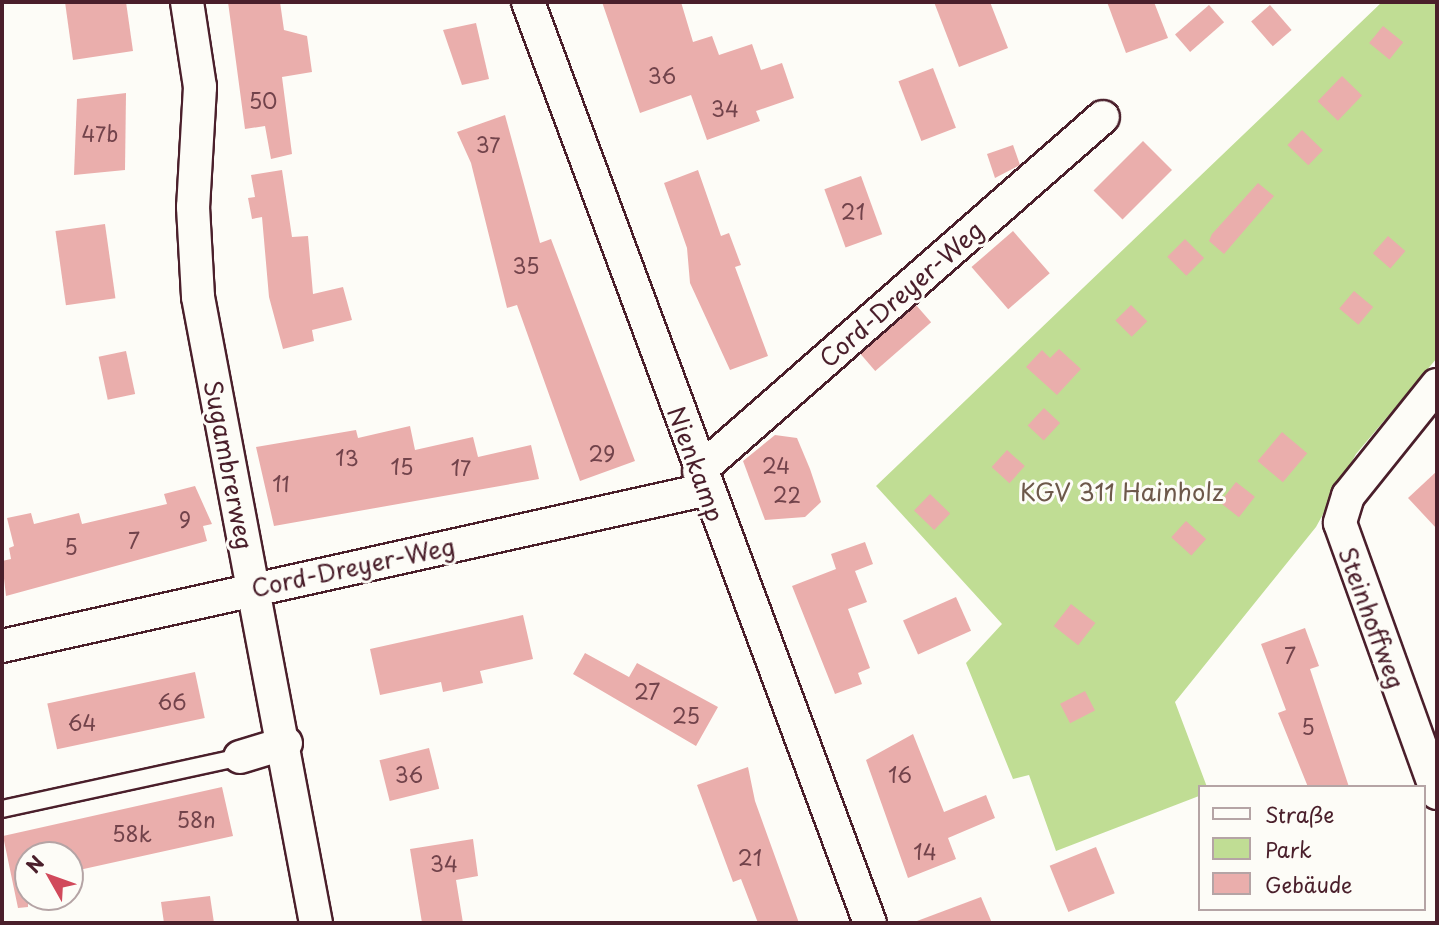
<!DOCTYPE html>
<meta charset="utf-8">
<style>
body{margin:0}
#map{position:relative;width:1439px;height:925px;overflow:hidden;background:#fdfcf7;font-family:"Playpen Sans",sans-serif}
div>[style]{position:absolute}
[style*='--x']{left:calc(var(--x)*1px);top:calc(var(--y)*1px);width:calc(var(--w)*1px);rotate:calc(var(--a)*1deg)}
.green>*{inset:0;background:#c0dd94}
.building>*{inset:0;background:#eaaeac;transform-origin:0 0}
.roads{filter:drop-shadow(2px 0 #4a1f2b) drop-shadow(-2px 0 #4a1f2b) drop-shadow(0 2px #4a1f2b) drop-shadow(0 -2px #4a1f2b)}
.lane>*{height:16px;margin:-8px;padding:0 8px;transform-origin:8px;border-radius:8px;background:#fdfcf7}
.street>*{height:32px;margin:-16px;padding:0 16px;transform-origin:16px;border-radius:16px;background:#fdfcf7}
span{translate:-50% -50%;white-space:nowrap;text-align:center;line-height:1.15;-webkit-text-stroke:6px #fdfcf7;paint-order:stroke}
.number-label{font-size:21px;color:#72434b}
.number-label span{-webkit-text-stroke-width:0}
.street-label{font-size:24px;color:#4a1f2b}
.park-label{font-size:24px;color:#6d584a}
.frame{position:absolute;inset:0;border:4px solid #4a1f2b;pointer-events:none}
.legend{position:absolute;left:1198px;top:785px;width:228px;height:126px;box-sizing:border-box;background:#fdfcf7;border:2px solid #b5a4a5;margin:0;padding:9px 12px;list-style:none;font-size:21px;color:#4a1f2b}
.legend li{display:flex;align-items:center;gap:14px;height:35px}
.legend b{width:35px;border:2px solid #b5a4a5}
.north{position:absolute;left:14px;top:841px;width:70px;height:70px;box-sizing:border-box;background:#fdfcf7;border:2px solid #b5a4a5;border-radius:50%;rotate:310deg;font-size:19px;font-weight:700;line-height:28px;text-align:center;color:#4a1f2b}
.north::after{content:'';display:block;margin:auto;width:24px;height:32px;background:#d1495b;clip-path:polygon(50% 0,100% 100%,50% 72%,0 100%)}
</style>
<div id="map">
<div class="green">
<i style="clip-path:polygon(1382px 2px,1437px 2px,1437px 358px,1356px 454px,1316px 527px,1175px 702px,1207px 787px,1199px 787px,1199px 796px,1056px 851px,1029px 775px,1013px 779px,966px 663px,1002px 624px,876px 486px)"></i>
</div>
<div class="building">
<i style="clip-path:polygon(65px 2px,126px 2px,133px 51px,73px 60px)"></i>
<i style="clip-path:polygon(228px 2px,280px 2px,284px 30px,307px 36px,312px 72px,282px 77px,292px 154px,271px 159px,265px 126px,245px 129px)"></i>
<i style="clip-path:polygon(602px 2px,681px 2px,693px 42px,712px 36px,719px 55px,752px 44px,761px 70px,782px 63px,794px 98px,756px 111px,760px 121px,707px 140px,691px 95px,640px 113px)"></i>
<i style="clip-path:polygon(934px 2px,990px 2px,1008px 48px,959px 67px)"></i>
<i style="clip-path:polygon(1107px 2px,1154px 2px,1168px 38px,1126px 53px)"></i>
<i style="left:1209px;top:5px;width:23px;height:45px;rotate:49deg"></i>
<i style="left:1270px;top:5px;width:33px;height:25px;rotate:49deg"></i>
<i style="clip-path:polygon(476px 23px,489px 79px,462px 85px,443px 30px)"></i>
<i style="left:1383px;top:26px;width:26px;height:22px;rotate:39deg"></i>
<i style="left:933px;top:68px;width:64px;height:37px;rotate:69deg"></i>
<i style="left:1342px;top:76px;width:28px;height:35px;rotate:44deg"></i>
<i style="clip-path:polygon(126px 93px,125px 170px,74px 175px,77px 99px)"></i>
<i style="clip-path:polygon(505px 115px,540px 243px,551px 239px,635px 461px,580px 481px,517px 305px,507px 308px,471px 163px,457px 132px)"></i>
<i style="left:1302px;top:130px;width:29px;height:21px;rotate:44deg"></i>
<i style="left:1143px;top:141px;width:41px;height:70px;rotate:45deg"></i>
<i style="clip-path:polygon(1013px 145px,1020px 165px,995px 178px,987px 154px)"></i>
<i style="clip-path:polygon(282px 170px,292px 237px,308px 236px,313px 294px,343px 287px,352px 320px,312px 330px,314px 341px,283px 349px,269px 297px,262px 217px,252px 219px,248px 198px,255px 197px,251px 175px)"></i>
<i style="clip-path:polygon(698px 170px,721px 236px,729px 233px,741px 265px,735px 267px,768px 356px,730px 370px,690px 283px,687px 248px,664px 183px)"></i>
<i style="left:861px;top:176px;width:62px;height:39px;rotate:70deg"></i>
<i style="clip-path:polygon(1258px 183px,1274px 196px,1224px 254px,1209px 241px,1212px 234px)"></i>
<i style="left:105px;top:224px;width:75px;height:50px;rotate:82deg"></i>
<i style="left:1013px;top:231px;width:56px;height:55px;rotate:49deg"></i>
<i style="left:1388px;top:236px;width:23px;height:23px;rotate:41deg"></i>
<i style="left:1185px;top:239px;width:27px;height:25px;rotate:45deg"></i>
<i style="left:1354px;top:291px;width:25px;height:23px;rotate:40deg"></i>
<i style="left:916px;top:305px;width:23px;height:74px;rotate:49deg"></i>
<i style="left:1131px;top:305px;width:23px;height:22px;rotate:45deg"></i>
<i style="clip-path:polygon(1059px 349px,1081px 369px,1057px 395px,1026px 367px,1042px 350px,1050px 358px)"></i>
<i style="left:126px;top:351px;width:44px;height:28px;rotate:78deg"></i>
<i style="left:1044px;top:408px;width:22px;height:24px;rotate:43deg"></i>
<i style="clip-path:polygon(410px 426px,415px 450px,473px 437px,478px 457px,531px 445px,539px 479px,274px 526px,256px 447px,356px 430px,358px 438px)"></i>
<i style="left:1282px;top:432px;width:33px;height:38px;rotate:40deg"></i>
<i style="clip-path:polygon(775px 435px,797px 438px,810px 469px,821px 502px,805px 517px,765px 520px,743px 461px)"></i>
<i style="left:1007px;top:450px;width:24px;height:23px;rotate:42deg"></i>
<i style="clip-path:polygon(1437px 471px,1437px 529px,1408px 498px)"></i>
<i style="left:1236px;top:482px;width:24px;height:26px;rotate:38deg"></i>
<i style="clip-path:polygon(195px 486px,212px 524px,203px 526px,207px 541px,6px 596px,2px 561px,11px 559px,9px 548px,14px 546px,7px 518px,31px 513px,34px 524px,79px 513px,82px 524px,167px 504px,164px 494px)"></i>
<i style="left:930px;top:494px;width:28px;height:23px;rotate:44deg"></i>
<i style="left:1186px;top:521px;width:27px;height:22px;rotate:42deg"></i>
<i style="clip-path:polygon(865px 542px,873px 564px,855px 571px,867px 602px,848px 609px,870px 668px,858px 673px,862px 684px,835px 694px,792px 586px,836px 569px,831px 554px)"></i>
<i style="left:956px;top:597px;width:37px;height:58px;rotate:66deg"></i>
<i style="left:1071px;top:604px;width:31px;height:28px;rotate:38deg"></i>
<i style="clip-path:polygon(523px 615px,533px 659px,480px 671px,483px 683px,443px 692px,441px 682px,380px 695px,370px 649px)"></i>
<i style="clip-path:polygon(1305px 628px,1319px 666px,1310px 669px,1349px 787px,1308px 787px,1278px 713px,1286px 710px,1261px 644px)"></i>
<i style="clip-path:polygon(585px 653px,629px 677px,637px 663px,718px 707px,696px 746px,573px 674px)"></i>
<i style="left:195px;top:672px;width:47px;height:151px;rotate:78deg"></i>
<i style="left:1085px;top:691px;width:22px;height:28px;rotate:63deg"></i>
<i style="clip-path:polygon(913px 734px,944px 812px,986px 795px,995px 818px,948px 838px,956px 859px,908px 878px,866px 760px)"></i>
<i style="left:429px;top:748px;width:42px;height:51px;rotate:76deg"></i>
<i style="clip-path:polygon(748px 767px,755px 801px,799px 923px,758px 923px,741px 879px,733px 882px,697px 785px)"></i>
<i style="clip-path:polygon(222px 787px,233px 836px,70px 872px,70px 855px,28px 855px,28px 907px,18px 908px,3px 836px)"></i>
<i style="clip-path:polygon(473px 839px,478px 876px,456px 880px,463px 923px,422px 923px,410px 849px)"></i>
<i style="left:1096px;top:847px;width:50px;height:50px;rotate:68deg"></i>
<i style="clip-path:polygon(210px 896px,214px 923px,164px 923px,161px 902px)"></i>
<i style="clip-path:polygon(981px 897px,992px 923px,918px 923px,917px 921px)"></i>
</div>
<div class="roads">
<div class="lane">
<i style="--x:2;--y:809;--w:244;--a:-12.3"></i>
</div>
<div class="street">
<i style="--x:187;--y:2;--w:86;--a:81.3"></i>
<i style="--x:200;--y:87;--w:120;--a:93.3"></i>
<i style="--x:193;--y:207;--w:90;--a:86.8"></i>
<i style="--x:198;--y:297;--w:637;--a:79.33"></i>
<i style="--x:528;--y:2;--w:982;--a:69.63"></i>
<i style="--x:1437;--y:385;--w:142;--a:128.7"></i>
<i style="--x:1348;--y:496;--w:28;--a:107"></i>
<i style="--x:1340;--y:523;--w:287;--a:70.2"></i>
<i style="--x:699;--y:471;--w:537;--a:-41.23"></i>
<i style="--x:2;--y:646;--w:719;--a:-12.53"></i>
<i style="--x:240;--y:757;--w:48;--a:-16.9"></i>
</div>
</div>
<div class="number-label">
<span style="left:662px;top:75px">36</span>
<span style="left:263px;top:100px">50</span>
<span style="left:725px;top:108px">34</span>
<span style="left:100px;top:133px">47b</span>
<span style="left:488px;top:144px">37</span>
<span style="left:853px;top:211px">21</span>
<span style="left:526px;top:265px">35</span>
<span style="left:602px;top:453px">29</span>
<span style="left:347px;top:457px">13</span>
<span style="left:776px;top:465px">24</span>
<span style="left:402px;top:466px">15</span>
<span style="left:461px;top:467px">17</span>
<span style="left:281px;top:483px">11</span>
<span style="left:787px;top:494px">22</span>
<span style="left:185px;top:519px">9</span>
<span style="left:134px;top:540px">7</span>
<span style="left:71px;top:546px">5</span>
<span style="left:1290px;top:655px">7</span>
<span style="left:647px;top:691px">27</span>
<span style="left:172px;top:701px">66</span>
<span style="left:686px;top:715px">25</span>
<span style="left:82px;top:722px">64</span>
<span style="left:1308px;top:726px">5</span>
<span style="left:409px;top:774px">36</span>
<span style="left:900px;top:774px">16</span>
<span style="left:196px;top:819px">58n</span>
<span style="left:132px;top:833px">58k</span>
<span style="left:925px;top:851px">14</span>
<span style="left:750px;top:857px">21</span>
<span style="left:444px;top:863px">34</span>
</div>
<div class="street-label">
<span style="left:901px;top:294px;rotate:-41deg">Cord-Dreyer-Weg</span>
<span style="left:696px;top:464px;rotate:70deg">Nienkamp</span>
<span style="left:229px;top:465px;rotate:79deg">Sugambrerweg</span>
<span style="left:353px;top:567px;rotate:-12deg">Cord-Dreyer-Weg</span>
<span style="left:1372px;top:618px;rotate:70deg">Steinhoffweg</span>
</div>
<div class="park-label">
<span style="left:1122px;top:492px">KGV 311 Hainholz</span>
</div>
<div class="frame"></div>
<ul class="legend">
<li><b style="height:9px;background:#fdfcf7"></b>Straße</li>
<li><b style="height:19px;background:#c0dd94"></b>Park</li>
<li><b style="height:19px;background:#eaaeac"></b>Gebäude</li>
</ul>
<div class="north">N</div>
</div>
